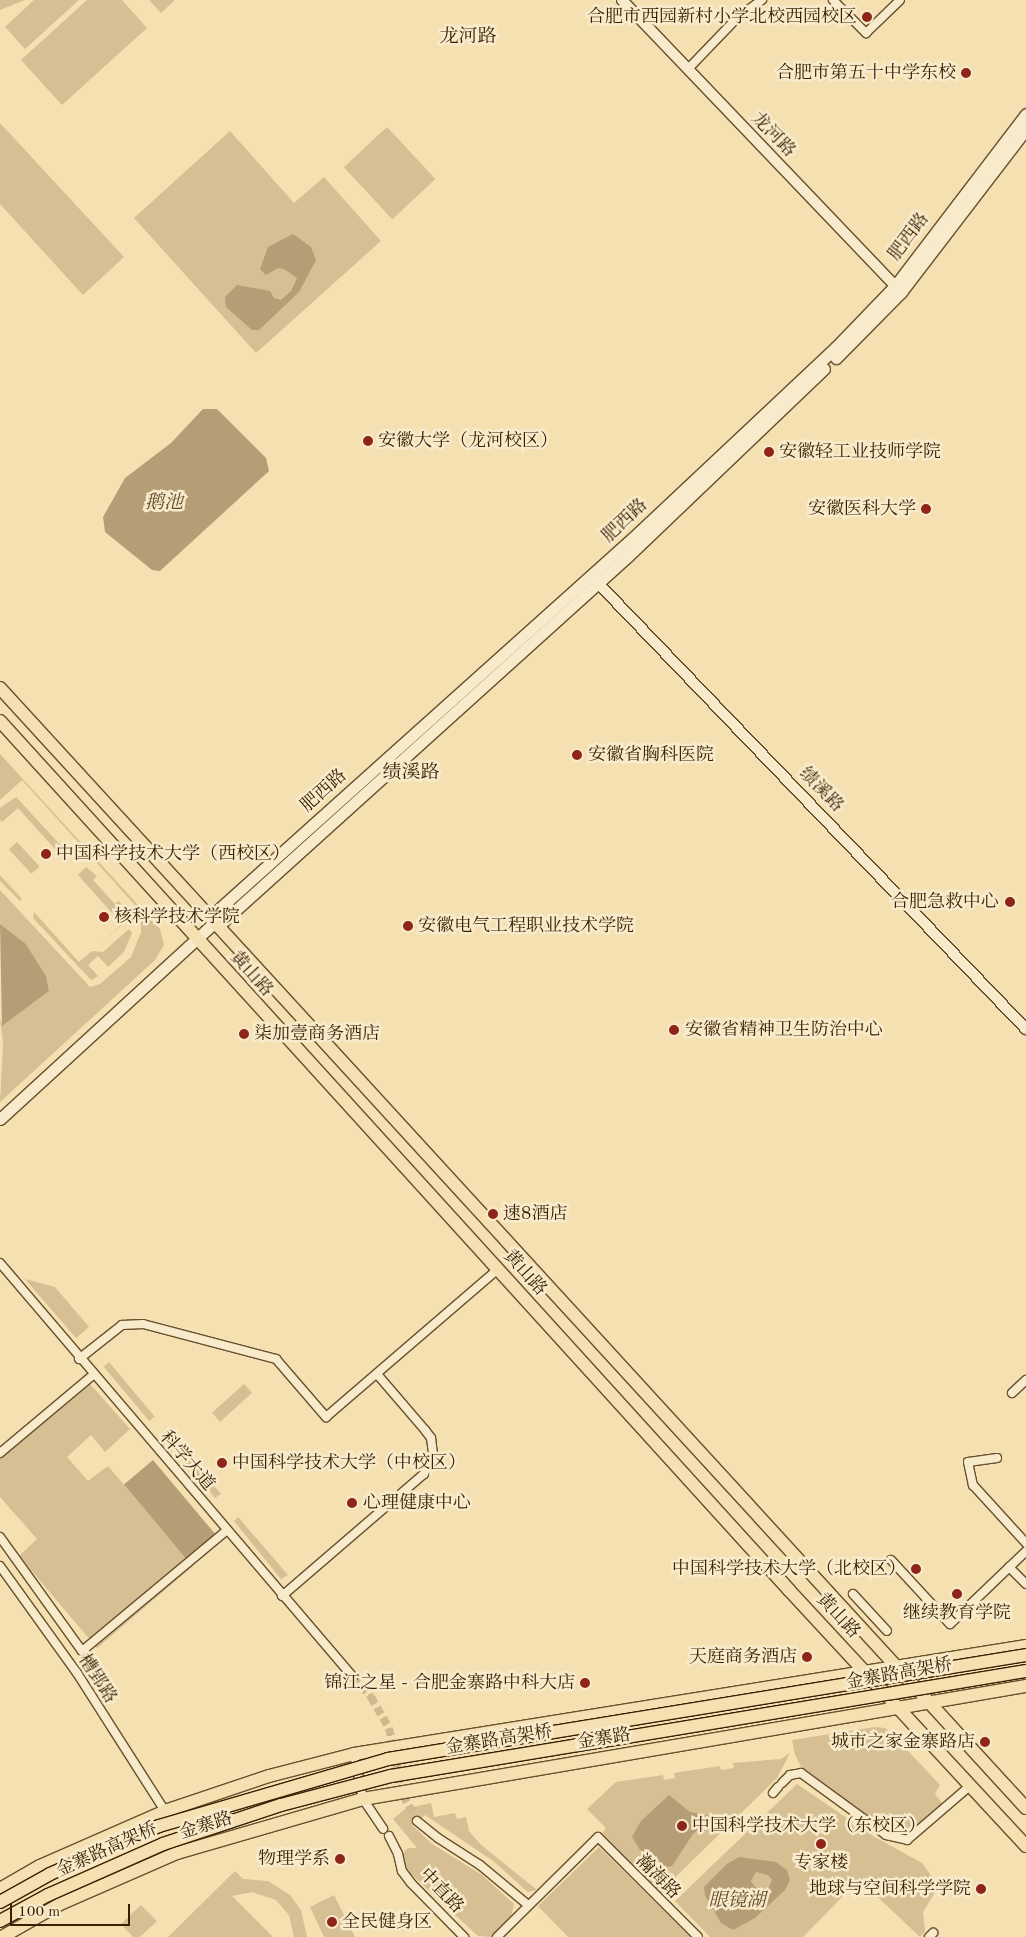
<!DOCTYPE html>
<meta charset="utf-8">
<style>
body{margin:0}
#map{position:relative;width:1026px;height:1937px;overflow:hidden;background:#f5e0b1;font-family:"Old Standard TT","Noto Serif SC",serif}
div>[style]{position:absolute}
[style*='--x']{left:calc(var(--x)*1px);top:calc(var(--y)*1px);width:calc(var(--w)*1px);rotate:calc(var(--a)*1deg)}
.green>*{inset:0;background:#d5bf93;transform-origin:0 0}
.water>*{inset:0;background:#b59e76;transform-origin:0 0}
.minor-tunnel>*{height:8px;margin-top:-4px;transform-origin:0;background:repeating-linear-gradient(90deg,#d0b98e 0 8px,transparent 0 12px)}
.roads{filter:drop-shadow(1px 0 #694f2e) drop-shadow(-1px 0 #694f2e) drop-shadow(0 1px #694f2e) drop-shadow(0 -1px #694f2e)}
.minor>*{height:8px;margin:-4px;padding:0 4px;transform-origin:4px;border-radius:4px;background:#f8ebcc}
.tertiary>*{height:10px;margin:-5px;padding:0 5px;transform-origin:5px;border-radius:5px;background:#f8ebcc}
.secondary>*{height:11px;margin:-5.5px;padding:0 5.5px;transform-origin:5.5px;border-radius:5.5px;background:#f8ebcc}
.primary>*{height:12px;margin:-6px;padding:0 6px;transform-origin:6px;border-radius:6px;background:#f5e0b1}
.trunk>*{height:12px;margin:-6px;padding:0 6px;transform-origin:6px;border-radius:6px;background:#f5e0b1}
.bridges{filter:drop-shadow(1px 0 #3a1f03) drop-shadow(-1px 0 #3a1f03) drop-shadow(0 1px #3a1f03) drop-shadow(0 -1px #3a1f03)}
.trunk-bridge>*{height:12px;margin:-6px;padding:0 6px;transform-origin:6px;border-radius:6px;background:#f5e0b1}
.dots>*{width:14px;height:14px;translate:-50% -50%;box-sizing:border-box;border:2px solid #f8ebcc;border-radius:50%}
span{translate:-50% -50%;white-space:nowrap;text-align:center;line-height:1.15;-webkit-text-stroke:5px #f8ebcc;paint-order:stroke}
.poi-label{font-size:18px;color:#3a1f03}
.right{translate:-100% -50%;text-align:right}
.left{translate:0 -50%;text-align:left}
.street-label{font-size:18px;color:#3a1f03}
.neighbourhood-label{font-size:19px;color:#3a1f03}
.water-label{font-size:19px;color:#654b2b;font-style:italic}
.scale{position:absolute;left:10px;top:1904px;width:120px;height:22px;box-sizing:border-box;border:2px solid #3a1f03;border-top:0;padding-left:6px;font-size:15px;line-height:18px;white-space:nowrap;color:#3a1f03;-webkit-text-stroke:4px #f8ebcc;paint-order:stroke}
</style>
<div id="map">
<div class="green">
<i style="clip-path:polygon(0 0,25px 0,0 10px)"></i>
<i style="clip-path:polygon(34px 0,79px 0,25px 49px,5px 27px)"></i>
<i style="clip-path:polygon(87px 0,122px 0,147px 28px,62px 105px,21px 60px)"></i>
<i style="clip-path:polygon(149px 0,175px 0,161px 13px)"></i>
<i style="clip-path:polygon(0 123px,124px 257px,83px 295px,0 204px)"></i>
<i style="left:387px;top:127px;width:71px;height:59px;rotate:47deg"></i>
<i style="clip-path:polygon(230px 131px,294px 203px,324px 177px,381px 241px,256px 353px,134px 218px)"></i>
<i style="clip-path:polygon(0 754px,160px 929px,164px 945px,155px 960px,0 1102px,3px 1043px,0 1019px,3px 1025px,49px 991px,46px 976px,26px 944px,0 924px,0 890px,90px 987px,100px 984px,131px 957px,141px 932px,141px 919px,135px 905px,22px 780px,0 800px)"></i>
<i style="clip-path:polygon(16px 797px,66px 851px,62px 857px,18px 808px,2px 822px,0 820px,0 808px)"></i>
<i style="left:17px;top:842px;width:33px;height:11px;rotate:47deg"></i>
<i style="clip-path:polygon(86px 867px,97px 876px,93px 880px,115px 904px,119px 901px,130px 914px,130px 918px,101px 943px,122px 924px,78px 875px)"></i>
<i style="clip-path:polygon(0 875px,22px 899px,20px 901px,0 881px)"></i>
<i style="clip-path:polygon(34px 912px,79px 962px,92px 951px,103px 952px,129px 929px,132px 933px,124px 952px,108px 967px,98px 956px,88px 965px,98px 976px,91px 980px,33px 918px)"></i>
<i style="clip-path:polygon(25px 1279px,55px 1287px,89px 1327px,76px 1338px)"></i>
<i style="left:109px;top:1362px;width:71px;height:7px;rotate:50deg"></i>
<i style="clip-path:polygon(90px 1384px,130px 1429px,105px 1452px,91px 1435px,67px 1457px,88px 1481px,108px 1466px,193px 1566px,97px 1648px,19px 1556px,37px 1539px,0 1497px,0 1455px)"></i>
<i style="left:244px;top:1384px;width:12px;height:43px;rotate:48deg"></i>
<i style="clip-path:polygon(175px 1442px,221px 1494px,215px 1498px,170px 1445px)"></i>
<i style="clip-path:polygon(238px 1517px,288px 1575px,281px 1579px,234px 1521px)"></i>
<i style="clip-path:polygon(875px 1727px,885px 1728px,894px 1736px,940px 1785px,935px 1794px,942px 1803px,920px 1823px,897px 1832px,888px 1832px,804px 1772px,795px 1755px,792px 1740px)"></i>
<i style="clip-path:polygon(790px 1753px,777px 1778px,660px 1892px,602px 1833px,606px 1828px,587px 1809px,616px 1782px,663px 1775px,664px 1780px,675px 1778px,674px 1773px,720px 1766px,721px 1770px,734px 1768px,733px 1763px,781px 1759px)"></i>
<i style="clip-path:polygon(797px 1784px,873px 1836px,922px 1863px,939px 1886px,923px 1912px,925px 1931px,920px 1937px,864px 1884px,854px 1885px,803px 1937px,710px 1937px,675px 1901px)"></i>
<i style="clip-path:polygon(431px 1803px,434px 1817px,455px 1813px,457px 1819px,466px 1817px,469px 1831px,480px 1844px,537px 1890px,528px 1892px,493px 1861px,425px 1815px,412px 1825px,432px 1844px,482px 1875px,514px 1904px,511px 1916px,492px 1937px,478px 1936px,411px 1874px,403px 1862px,403px 1853px,408px 1848px,417px 1848px,393px 1819px,405px 1809px)"></i>
<i style="clip-path:polygon(599px 1847px,690px 1937px,568px 1937px,538px 1906px)"></i>
<i style="clip-path:polygon(235px 1871px,243px 1879px,268px 1881px,290px 1895px,301px 1910px,307px 1937px,294px 1937px,289px 1915px,276px 1900px,252px 1892px,232px 1896px,273px 1937px,168px 1937px)"></i>
<i style="clip-path:polygon(334px 1895px,355px 1937px,324px 1937px,310px 1907px)"></i>
<i style="clip-path:polygon(141px 1905px,157px 1921px,140px 1937px,133px 1937px,121px 1924px)"></i>
</div>
<div class="water">
<i style="clip-path:polygon(293px 234px,311px 247px,316px 260px,299px 292px,259px 330px,252px 330px,226px 307px,225px 297px,237px 285px,270px 291px,274px 298px,281px 300px,291px 291px,297px 278px,284px 269px,278px 268px,266px 275px,260px 269px,268px 247px)"></i>
<i style="clip-path:polygon(203px 409px,217px 409px,266px 458px,269px 471px,160px 571px,152px 570px,105px 532px,103px 517px,125px 478px,171px 443px)"></i>
<i style="clip-path:polygon(0 924px,26px 944px,46px 976px,49px 991px,2px 1026px)"></i>
<i style="left:153px;top:1460px;width:97px;height:38px;rotate:50deg"></i>
<i style="clip-path:polygon(669px 1795px,690px 1812px,708px 1815px,709px 1819px,693px 1834px,672px 1866px,667px 1867px,640px 1850px,632px 1837px,641px 1821px)"></i>
<i style="clip-path:polygon(evenodd,739px 1857px,776px 1862px,787px 1870px,790px 1880px,785px 1890px,755px 1918px,733px 1930px,721px 1923px,705px 1895px,704px 1887px,727px 1864px,739px 1857px,756px 1872px,768px 1875px,772px 1880px,768px 1889px,755px 1887px,751px 1881px,756px 1872px)"></i>
</div>
<div class="minor-tunnel">
<i style="--x:353;--y:1677;--w:27;--a:48"></i>
<i style="--x:371;--y:1697;--w:36;--a:60"></i>
<i style="--x:389;--y:1728;--w:68;--a:78.2"></i>
<i style="--x:403;--y:1795;--w:30;--a:62"></i>
</div>
<div class="roads">
<div class="minor">
<i style="--x:833;--y:0;--w:47;--a:45"></i>
<i style="--x:866;--y:33;--w:47;--a:-44.1"></i>
<i style="--x:688;--y:69;--w:71;--a:-46.1"></i>
<i style="--x:737;--y:18;--w:31;--a:-36"></i>
<i style="--x:0;--y:1263;--w:544;--a:49.55"></i>
<i style="--x:79;--y:1359;--w:55;--a:-38.3"></i>
<i style="--x:122;--y:1325;--w:21;--a:-3"></i>
<i style="--x:143;--y:1324;--w:138;--a:14.7"></i>
<i style="--x:276;--y:1359;--w:77;--a:49.2"></i>
<i style="--x:326;--y:1417;--w:227;--a:-40.7"></i>
<i style="--x:1012;--y:1393;--w:19;--a:-43"></i>
<i style="--x:0;--y:1453;--w:121;--a:-40"></i>
<i style="--x:997;--y:1458;--w:29;--a:172"></i>
<i style="--x:968;--y:1462;--w:24;--a:78"></i>
<i style="--x:973;--y:1485;--w:79;--a:47.6"></i>
<i style="--x:0;--y:1537;--w:140;--a:54.3"></i>
<i style="--x:82;--y:1651;--w:187;--a:-39.8"></i>
<i style="--x:891;--y:1560;--w:87;--a:47.3"></i>
<i style="--x:950;--y:1624;--w:105;--a:-43.8"></i>
<i style="--x:0;--y:1566;--w:132;--a:54.3"></i>
<i style="--x:77;--y:1673;--w:164;--a:57.5"></i>
<i style="--x:1009;--y:1567;--w:24;--a:45"></i>
<i style="--x:853;--y:1594;--w:50;--a:47.4"></i>
<i style="--x:282;--y:1596;--w:187;--a:-40.7"></i>
<i style="--x:424;--y:1474;--w:22;--a:-66"></i>
<i style="--x:433;--y:1454;--w:16;--a:-97"></i>
<i style="--x:431;--y:1438;--w:10;--a:-127"></i>
<i style="--x:425;--y:1430;--w:74;--a:-130.6"></i>
<i style="--x:354;--y:1754;--w:46;--a:78.7"></i>
<i style="--x:363;--y:1799;--w:36;--a:56"></i>
<i style="--x:782;--y:1783;--w:11;--a:-45"></i>
<i style="--x:790;--y:1775;--w:11;--a:-10"></i>
<i style="--x:801;--y:1773;--w:105;--a:36.1"></i>
<i style="--x:886;--y:1835;--w:22;--a:13"></i>
<i style="--x:907;--y:1840;--w:84;--a:-40.7"></i>
<i style="--x:773;--y:1793;--w:8;--a:-50"></i>
<i style="--x:417;--y:1821;--w:27;--a:39"></i>
<i style="--x:438;--y:1838;--w:50;--a:32.7"></i>
<i style="--x:480;--y:1865;--w:62;--a:39.8"></i>
<i style="--x:389;--y:1836;--w:20;--a:63"></i>
<i style="--x:398;--y:1854;--w:17;--a:77"></i>
<i style="--x:402;--y:1871;--w:15;--a:53"></i>
<i style="--x:411;--y:1883;--w:76;--a:45.5"></i>
<i style="--x:497;--y:1937;--w:142;--a:-44.7"></i>
<i style="--x:598;--y:1837;--w:141;--a:45"></i>
<i style="--x:929;--y:1937;--w:6;--a:-45"></i>
</div>
<div class="tertiary">
<i style="--x:622;--y:0;--w:402;--a:46.3"></i>
<i style="--x:594;--y:579;--w:624;--a:46.17"></i>
</div>
<div class="secondary">
<i style="--x:836;--y:358;--w:93;--a:-45.4"></i>
<i style="--x:901;--y:292;--w:205;--a:-52.5"></i>
<i style="--x:210;--y:917;--w:574;--a:-41.89"></i>
<i style="--x:637;--y:534;--w:273;--a:-43.2"></i>
<i style="--x:836;--y:347;--w:85;--a:-46"></i>
<i style="--x:895;--y:286;--w:216;--a:-52.7"></i>
<i style="--x:218;--y:926;--w:552;--a:-42.06"></i>
<i style="--x:628;--y:556;--w:271;--a:-43.7"></i>
<i style="--x:0;--y:1119;--w:292;--a:-42.5"></i>
</div>
<div class="primary">
<i style="--x:0;--y:688;--w:1519;--a:47.51"></i>
<i style="--x:0;--y:721;--w:1174;--a:47.76"></i>
<i style="--x:789;--y:1590;--w:349;--a:47.2"></i>
</div>
<div class="trunk">
<i style="--x:0;--y:1889;--w:46;--a:-29.9"></i>
<i style="--x:40;--y:1866;--w:137;--a:-23.7"></i>
<i style="--x:165;--y:1811;--w:110;--a:-18.6"></i>
<i style="--x:269;--y:1776;--w:88;--a:-14.5"></i>
<i style="--x:354;--y:1754;--w:681;--a:-9.13"></i>
<i style="--x:2;--y:1937;--w:67;--a:-29.6"></i>
<i style="--x:60;--y:1904;--w:128;--a:-23.6"></i>
<i style="--x:177;--y:1853;--w:194;--a:-16.2"></i>
<i style="--x:363;--y:1799;--w:673;--a:-9.67"></i>
</div>
</div>
<div class="bridges">
<div class="trunk-bridge">
<i style="--x:0;--y:1902;--w:57;--a:-29.2"></i>
<i style="--x:50;--y:1874;--w:119;--a:-23.8"></i>
<i style="--x:159;--y:1826;--w:239;--a:-16.3"></i>
<i style="--x:388;--y:1759;--w:646;--a:-9.26"></i>
<i style="--x:0;--y:1921;--w:55;--a:-28.4"></i>
<i style="--x:48;--y:1895;--w:126;--a:-23.9"></i>
<i style="--x:163;--y:1844;--w:124;--a:-18.3"></i>
<i style="--x:281;--y:1805;--w:114;--a:-14.8"></i>
<i style="--x:391;--y:1776;--w:644;--a:-9.39"></i>
</div>
</div>
<div class="dots">
<i style="left:867px;top:17px;background:#8f2418"></i>
<i style="left:966px;top:73px;background:#8f2418"></i>
<i style="left:368px;top:441px;background:#8f2418"></i>
<i style="left:769px;top:452px;background:#8f2418"></i>
<i style="left:926px;top:509px;background:#8f2418"></i>
<i style="left:577px;top:755px;background:#8f2418"></i>
<i style="left:46px;top:854px;background:#8f2418"></i>
<i style="left:1010px;top:902px;background:#8f2418"></i>
<i style="left:104px;top:917px;background:#8f2418"></i>
<i style="left:408px;top:926px;background:#8f2418"></i>
<i style="left:674px;top:1030px;background:#8f2418"></i>
<i style="left:244px;top:1034px;background:#8f2418"></i>
<i style="left:493px;top:1214px;background:#8f2418"></i>
<i style="left:222px;top:1463px;background:#8f2418"></i>
<i style="left:352px;top:1503px;background:#8f2418"></i>
<i style="left:916px;top:1569px;background:#8f2418"></i>
<i style="left:957px;top:1594px;background:#8f2418"></i>
<i style="left:807px;top:1657px;background:#8f2418"></i>
<i style="left:585px;top:1683px;background:#8f2418"></i>
<i style="left:985px;top:1742px;background:#8f2418"></i>
<i style="left:682px;top:1826px;background:#8f2418"></i>
<i style="left:821px;top:1844px;background:#8f2418"></i>
<i style="left:340px;top:1859px;background:#8f2418"></i>
<i style="left:981px;top:1889px;background:#8f2418"></i>
<i style="left:332px;top:1922px;background:#8f2418"></i>
</div>
<div class="poi-label">
<span class="right" style="left:857px;top:17px">合肥市西园新村小学北校西园校区</span>
<span class="right" style="left:956px;top:73px">合肥市第五十中学东校</span>
<span class="left" style="left:378px;top:441px">安徽大学（龙河校区）</span>
<span class="left" style="left:779px;top:452px">安徽轻工业技师学院</span>
<span class="right" style="left:916px;top:509px">安徽医科大学</span>
<span class="left" style="left:588px;top:755px">安徽省胸科医院</span>
<span class="left" style="left:56px;top:854px">中国科学技术大学（西校区）</span>
<span class="right" style="left:999px;top:902px">合肥急救中心</span>
<span class="left" style="left:114px;top:917px">核科学技术学院</span>
<span class="left" style="left:418px;top:926px">安徽电气工程职业技术学院</span>
<span class="left" style="left:685px;top:1030px">安徽省精神卫生防治中心</span>
<span class="left" style="left:254px;top:1034px">柒加壹商务酒店</span>
<span class="left" style="left:503px;top:1214px">速8酒店</span>
<span class="left" style="left:232px;top:1463px">中国科学技术大学（中校区）</span>
<span class="left" style="left:363px;top:1503px">心理健康中心</span>
<span class="right" style="left:906px;top:1569px">中国科学技术大学（北校区）</span>
<span style="left:957px;top:1613px">继续教育学院</span>
<span class="right" style="left:797px;top:1657px">天庭商务酒店</span>
<span class="right" style="left:575px;top:1683px">锦江之星 - 合肥金寨路中科大店</span>
<span class="right" style="left:975px;top:1742px">城市之家金寨路店</span>
<span class="left" style="left:692px;top:1826px">中国科学技术大学（东校区）</span>
<span class="right" style="left:330px;top:1859px">物理学系</span>
<span style="left:821px;top:1863px">专家楼</span>
<span class="right" style="left:971px;top:1889px">地球与空间科学学院</span>
<span class="left" style="left:342px;top:1922px">全民健身区</span>
</div>
<div class="street-label">
<span style="left:773px;top:135px;rotate:46deg">龙河路</span>
<span style="left:909px;top:237px;rotate:-53deg">肥西路</span>
<span style="left:625px;top:521px;rotate:-43deg">肥西路</span>
<span style="left:821px;top:790px;rotate:46deg">绩溪路</span>
<span style="left:324px;top:791px;rotate:-42deg">肥西路</span>
<span style="left:251px;top:974px;rotate:48deg">黄山路</span>
<span style="left:525px;top:1273px;rotate:48deg">黄山路</span>
<span style="left:187px;top:1461px;rotate:49deg">科学大道</span>
<span style="left:838px;top:1616px;rotate:47deg">黄山路</span>
<span style="left:899px;top:1674px;rotate:-10deg">金寨路高架桥</span>
<span style="left:97px;top:1679px;rotate:57deg">槽郢路</span>
<span style="left:604px;top:1739px;rotate:-9deg">金寨路</span>
<span style="left:499px;top:1740px;rotate:-9deg">金寨路高架桥</span>
<span style="left:206px;top:1826px;rotate:-17deg">金寨路</span>
<span style="left:107px;top:1850px;rotate:-24deg">金寨路高架桥</span>
<span style="left:658px;top:1877px;rotate:45deg">瀚海路</span>
<span style="left:441px;top:1891px;rotate:46deg">中直路</span>
</div>
<div class="neighbourhood-label">
<span style="left:468px;top:38px">龙河路</span>
<span style="left:411px;top:774px">绩溪路</span>
</div>
<div class="water-label">
<span style="left:164px;top:504px">鹅池</span>
<span style="left:737px;top:1902px">眼镜湖</span>
</div>
<div class="scale">100 m</div>
</div>
